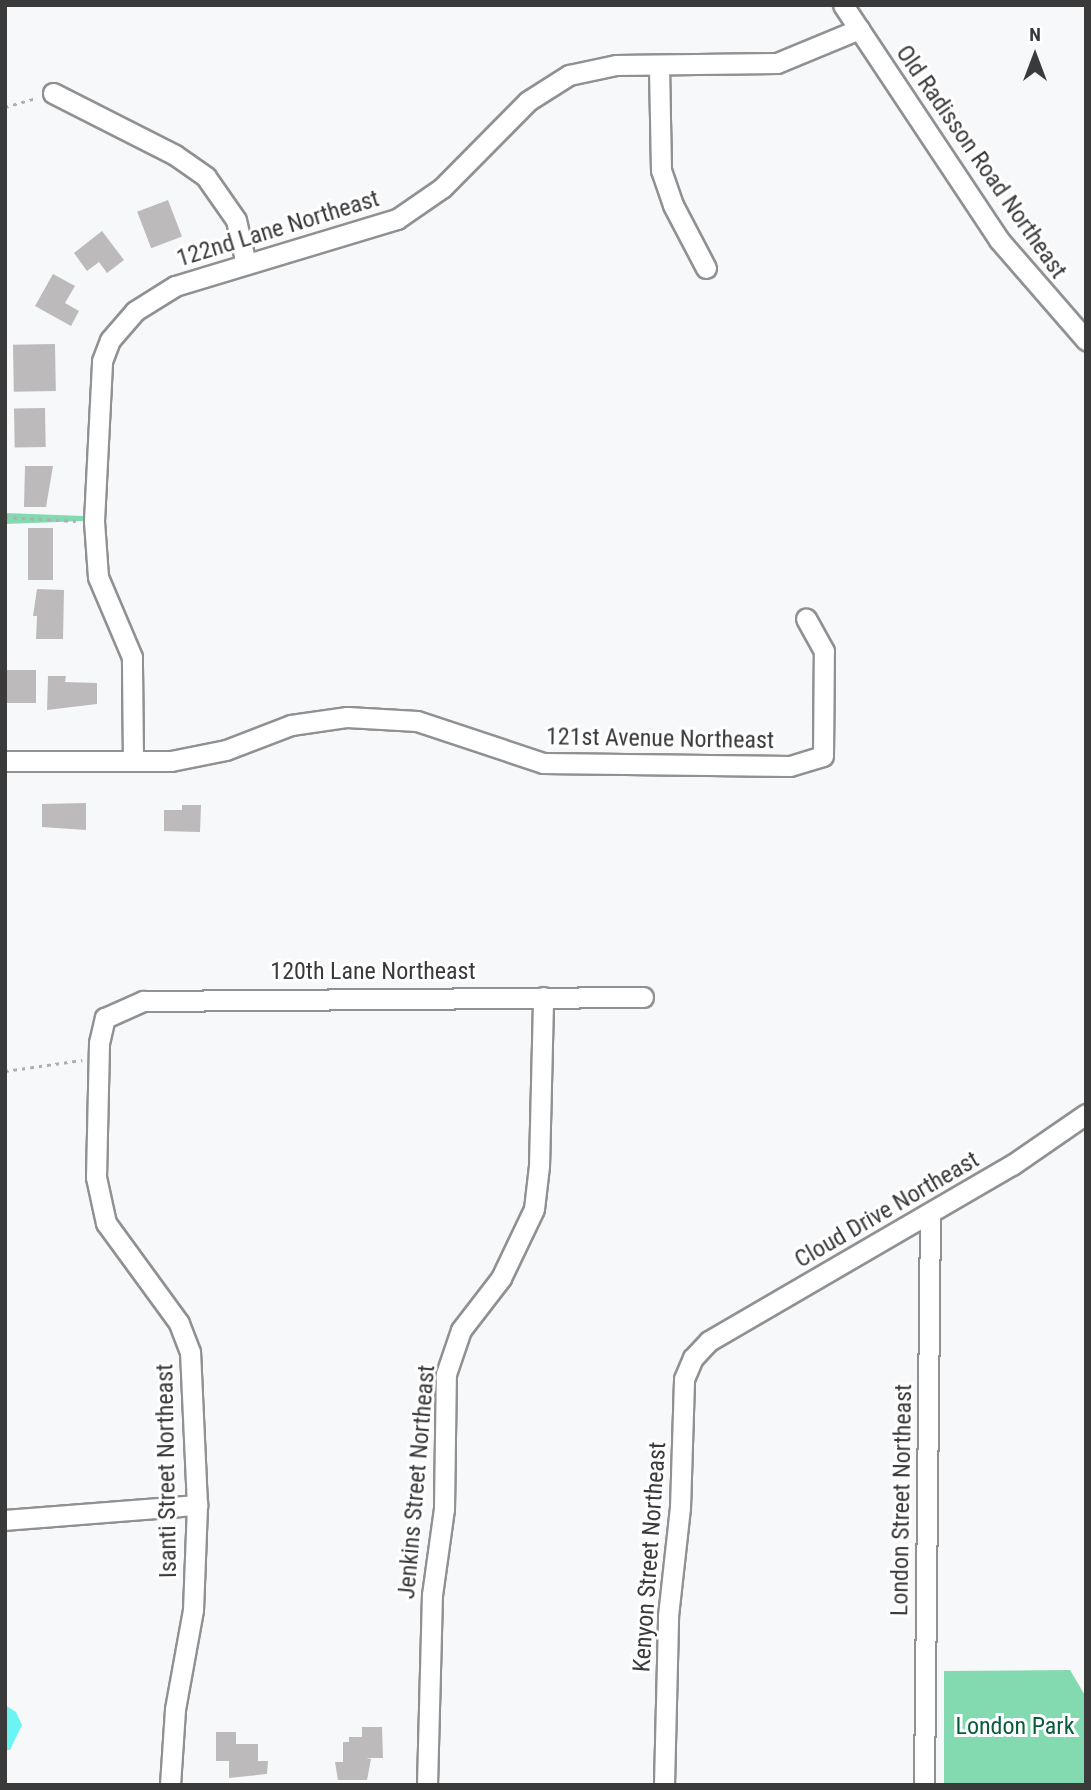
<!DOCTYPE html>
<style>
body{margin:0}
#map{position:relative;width:1091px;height:1790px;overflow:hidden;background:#f7f8fa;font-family:"Roboto Condensed",sans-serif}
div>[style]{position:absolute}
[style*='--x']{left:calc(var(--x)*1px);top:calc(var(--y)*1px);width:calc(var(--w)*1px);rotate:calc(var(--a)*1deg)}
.green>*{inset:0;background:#83dab0}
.water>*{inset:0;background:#6bf4f4}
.building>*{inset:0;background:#bcbabb;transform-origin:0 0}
.path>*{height:2.5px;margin-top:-1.25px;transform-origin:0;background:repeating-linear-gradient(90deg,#afafb1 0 3.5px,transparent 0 8.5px)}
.roads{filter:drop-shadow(2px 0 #909193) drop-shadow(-2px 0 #909193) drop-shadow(0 2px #909193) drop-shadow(0 -2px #909193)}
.minor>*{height:19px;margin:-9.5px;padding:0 9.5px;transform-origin:9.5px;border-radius:9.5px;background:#fff}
span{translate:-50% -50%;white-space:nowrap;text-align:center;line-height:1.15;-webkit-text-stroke:6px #fff;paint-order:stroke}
.street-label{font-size:24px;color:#3a3a3b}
.park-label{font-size:24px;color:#065c3d}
.frame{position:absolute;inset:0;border:7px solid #3a3a3b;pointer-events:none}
.north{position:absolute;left:1000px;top:21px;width:70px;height:70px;-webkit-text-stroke:5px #fff;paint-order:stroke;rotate:0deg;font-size:19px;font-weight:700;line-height:28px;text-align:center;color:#3a3a3b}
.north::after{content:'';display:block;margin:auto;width:24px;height:32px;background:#3a3a3b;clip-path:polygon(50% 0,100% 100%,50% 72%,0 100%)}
</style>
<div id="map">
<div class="green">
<i style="clip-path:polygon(5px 513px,84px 516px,84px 521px,5px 524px)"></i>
<i style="clip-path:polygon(1070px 1670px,1086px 1697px,1086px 1785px,944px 1785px,944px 1671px)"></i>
</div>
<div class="water">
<i style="clip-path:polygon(5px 1705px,16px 1712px,22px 1725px,10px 1750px,5px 1750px)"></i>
</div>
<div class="building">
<i style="left:168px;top:200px;width:39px;height:33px;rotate:69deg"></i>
<i style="clip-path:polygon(102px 231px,124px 260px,107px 273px,99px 262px,87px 271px,74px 253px)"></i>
<i style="clip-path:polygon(53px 274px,75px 286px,65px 303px,79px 311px,71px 326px,35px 306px)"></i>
<i style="left:55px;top:344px;width:47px;height:42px;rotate:89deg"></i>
<i style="left:45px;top:408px;width:39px;height:31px;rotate:89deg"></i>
<i style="clip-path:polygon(25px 466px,53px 466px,46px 507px,24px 507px)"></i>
<i style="left:28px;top:528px;width:25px;height:52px"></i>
<i style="clip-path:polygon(37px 589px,64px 590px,63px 639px,36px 639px,37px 616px,33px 616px)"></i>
<i style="left:5px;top:670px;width:31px;height:33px"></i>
<i style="clip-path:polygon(48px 676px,66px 676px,65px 682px,97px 683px,97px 704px,47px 710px)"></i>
<i style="clip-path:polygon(86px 803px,86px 830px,42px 827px,42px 804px)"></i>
<i style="clip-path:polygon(182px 805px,201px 805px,200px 832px,164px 831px,164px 810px,182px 810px)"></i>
<i style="clip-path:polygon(362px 1727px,382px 1727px,383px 1758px,366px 1758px,371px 1759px,367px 1780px,338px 1780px,335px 1762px,343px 1762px,343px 1742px,349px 1742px,349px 1737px,362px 1737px)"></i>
<i style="clip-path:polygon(216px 1732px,236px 1732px,236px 1744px,258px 1744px,258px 1761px,268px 1761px,267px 1774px,229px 1778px,229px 1761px,216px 1761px)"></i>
</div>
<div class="path">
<i style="--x:5;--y:107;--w:33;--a:-16"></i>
<i style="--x:5;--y:517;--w:71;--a:3.2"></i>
<i style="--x:5;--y:1071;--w:78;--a:-8.1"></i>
</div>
<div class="roads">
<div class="minor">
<i style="--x:843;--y:5;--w:282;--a:56.4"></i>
<i style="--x:999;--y:240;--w:133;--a:49"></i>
<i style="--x:659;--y:66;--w:104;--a:88.9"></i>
<i style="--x:661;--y:170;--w:37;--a:71"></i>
<i style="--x:673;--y:205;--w:71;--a:62.4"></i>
<i style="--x:53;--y:93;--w:137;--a:26.9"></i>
<i style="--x:175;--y:155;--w:38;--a:35"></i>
<i style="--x:206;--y:177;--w:52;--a:55.1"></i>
<i style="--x:236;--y:220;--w:45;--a:77.2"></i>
<i style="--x:5;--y:761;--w:166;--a:0"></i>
<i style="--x:171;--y:761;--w:56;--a:-11.3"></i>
<i style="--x:226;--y:750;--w:70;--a:-21"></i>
<i style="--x:291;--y:725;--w:57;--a:-8.1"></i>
<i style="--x:347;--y:717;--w:70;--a:3.3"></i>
<i style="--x:417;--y:721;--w:133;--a:18.4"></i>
<i style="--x:543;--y:763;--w:247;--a:0.7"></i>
<i style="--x:790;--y:766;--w:34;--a:-17"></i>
<i style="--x:823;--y:756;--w:105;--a:-89.5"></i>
<i style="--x:824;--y:651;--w:37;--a:-119"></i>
<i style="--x:133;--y:761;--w:104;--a:-90.6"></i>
<i style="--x:132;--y:657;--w:87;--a:-113"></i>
<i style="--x:98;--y:577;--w:56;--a:-94.1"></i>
<i style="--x:94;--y:521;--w:160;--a:-87.1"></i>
<i style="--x:102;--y:361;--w:22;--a:-69"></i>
<i style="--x:110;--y:340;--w:38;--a:-49"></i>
<i style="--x:135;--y:311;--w:47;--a:-32"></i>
<i style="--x:175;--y:286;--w:232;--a:-16.8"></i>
<i style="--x:397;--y:219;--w:55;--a:-34.6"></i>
<i style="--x:442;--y:188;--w:122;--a:-45.3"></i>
<i style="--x:528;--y:101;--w:49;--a:-32.4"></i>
<i style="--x:569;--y:75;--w:48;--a:-12"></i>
<i style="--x:616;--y:65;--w:161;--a:-0.7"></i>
<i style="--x:777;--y:63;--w:89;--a:-22.5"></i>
<i style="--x:5;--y:1520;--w:193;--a:-4.5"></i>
<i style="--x:170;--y:1785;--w:76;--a:-86.2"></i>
<i style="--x:175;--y:1709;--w:101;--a:-79.7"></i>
<i style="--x:193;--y:1610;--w:105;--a:-87.8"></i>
<i style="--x:197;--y:1505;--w:153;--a:-92.6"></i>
<i style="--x:190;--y:1352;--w:31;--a:-111"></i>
<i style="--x:179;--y:1323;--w:124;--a:-126.1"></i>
<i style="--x:106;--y:1223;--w:47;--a:-102.3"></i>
<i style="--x:96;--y:1177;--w:134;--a:-88.7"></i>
<i style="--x:99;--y:1043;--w:26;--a:-77"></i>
<i style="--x:105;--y:1018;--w:42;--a:-24.1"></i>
<i style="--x:143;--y:1001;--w:500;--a:-0.46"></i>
<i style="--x:427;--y:1785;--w:190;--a:-88.5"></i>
<i style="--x:432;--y:1595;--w:87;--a:-82.1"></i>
<i style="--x:444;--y:1509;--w:135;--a:-89.2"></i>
<i style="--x:446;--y:1374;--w:46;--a:-71.2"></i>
<i style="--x:461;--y:1330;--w:66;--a:-52.4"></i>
<i style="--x:501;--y:1278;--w:76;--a:-64.4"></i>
<i style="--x:534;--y:1209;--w:43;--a:-83.4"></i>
<i style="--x:539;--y:1166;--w:169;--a:-88.6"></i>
<i style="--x:664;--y:1785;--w:169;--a:-88.6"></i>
<i style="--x:668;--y:1616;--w:109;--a:-83.7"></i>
<i style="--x:680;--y:1508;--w:129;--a:-88.2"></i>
<i style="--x:684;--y:1379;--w:23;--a:-67"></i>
<i style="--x:693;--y:1358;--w:23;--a:-47"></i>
<i style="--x:709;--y:1341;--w:350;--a:-30.2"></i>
<i style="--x:1012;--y:1165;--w:90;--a:-34.6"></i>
<i style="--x:924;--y:1785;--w:570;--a:-89.4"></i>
</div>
</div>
<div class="street-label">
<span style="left:981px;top:162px;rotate:55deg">Old Radisson Road Northeast</span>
<span style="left:278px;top:229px;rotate:-17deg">122nd Lane Northeast</span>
<span style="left:660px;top:739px;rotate:1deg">121st Avenue Northeast</span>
<span style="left:373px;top:972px">120th Lane Northeast</span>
<span style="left:887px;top:1210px;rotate:-30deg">Cloud Drive Northeast</span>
<span style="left:167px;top:1471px;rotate:-91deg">Isanti Street Northeast</span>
<span style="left:417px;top:1482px;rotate:-85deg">Jenkins Street Northeast</span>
<span style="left:902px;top:1500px;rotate:-89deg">London Street Northeast</span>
<span style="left:650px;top:1557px;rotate:-86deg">Kenyon Street Northeast</span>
</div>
<div class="park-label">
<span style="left:1015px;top:1727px">London Park</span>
</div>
<div class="frame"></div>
<div class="north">N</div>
</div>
